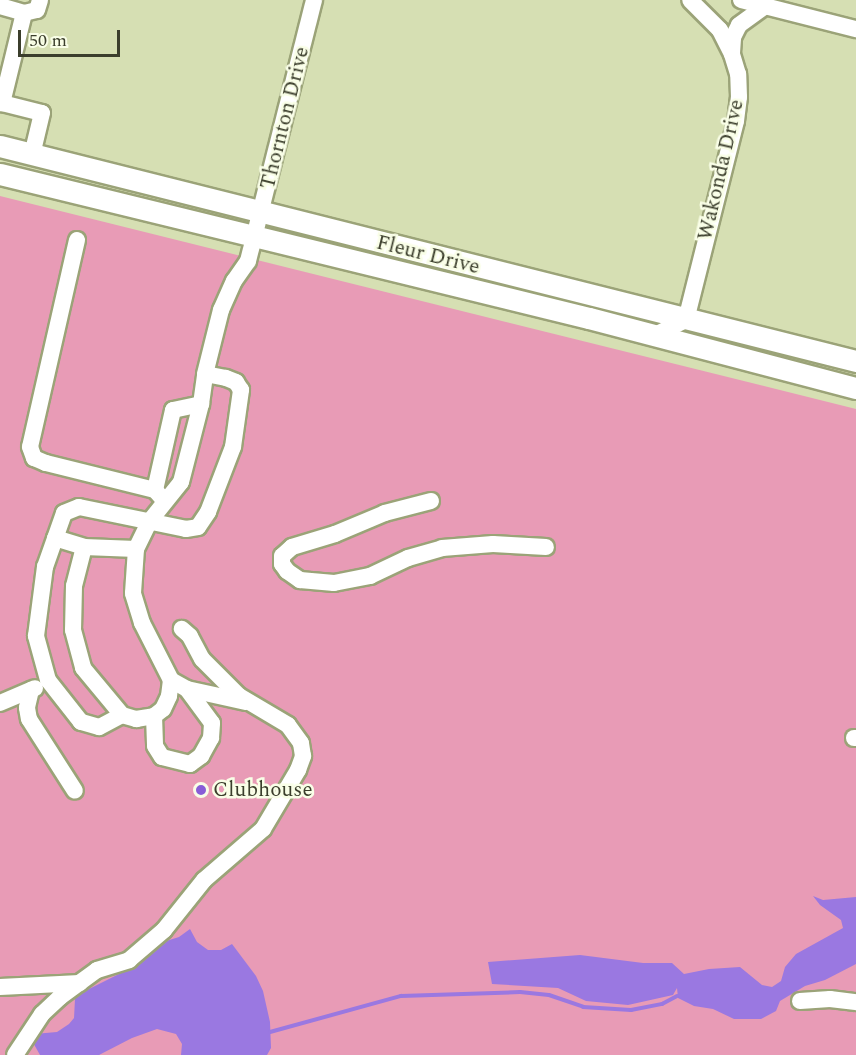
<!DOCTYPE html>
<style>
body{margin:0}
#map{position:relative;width:856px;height:1055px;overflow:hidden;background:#d6dfb3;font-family:Spectral,serif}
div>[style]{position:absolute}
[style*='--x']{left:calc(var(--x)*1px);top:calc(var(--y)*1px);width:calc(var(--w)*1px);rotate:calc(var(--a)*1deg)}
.green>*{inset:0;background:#e89bb6}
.water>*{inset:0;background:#9a78e1}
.stream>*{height:4px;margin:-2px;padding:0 2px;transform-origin:2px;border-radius:2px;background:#9a78e1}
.roads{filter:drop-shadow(2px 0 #9ba378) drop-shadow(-2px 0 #9ba378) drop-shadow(0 2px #9ba378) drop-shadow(0 -2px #9ba378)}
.minor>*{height:16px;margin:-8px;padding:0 8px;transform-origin:8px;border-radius:8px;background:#fff}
.major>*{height:21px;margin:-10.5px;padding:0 10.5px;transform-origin:10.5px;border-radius:10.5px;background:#fff}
.dots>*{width:16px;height:16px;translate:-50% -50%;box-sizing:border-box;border:3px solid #f9fee7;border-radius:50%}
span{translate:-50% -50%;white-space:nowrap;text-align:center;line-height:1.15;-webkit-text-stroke:5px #f9fee7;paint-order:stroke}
.street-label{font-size:21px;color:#3b3e2c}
.poi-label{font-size:21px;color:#3b3e2c}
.left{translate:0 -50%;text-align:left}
.scale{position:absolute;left:18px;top:30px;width:102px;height:27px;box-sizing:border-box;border:3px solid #3b3e2c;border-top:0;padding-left:8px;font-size:18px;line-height:21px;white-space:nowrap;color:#3b3e2c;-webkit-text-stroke:4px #f9fee7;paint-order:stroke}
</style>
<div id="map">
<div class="green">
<i style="clip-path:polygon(0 196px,856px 409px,856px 1055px,0 1055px)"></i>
</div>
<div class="water">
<i style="clip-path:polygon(813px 896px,823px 900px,856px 897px,856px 964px,825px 980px,805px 986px,780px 1001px,776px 1011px,761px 1019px,734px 1019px,713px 1009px,694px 1006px,678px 998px,677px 988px,673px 995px,628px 1005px,586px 1001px,558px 988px,492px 984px,488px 962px,580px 955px,643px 963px,672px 963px,684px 974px,709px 969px,740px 967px,762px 985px,772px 987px,781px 981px,785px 967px,796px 954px,843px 928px,841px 920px,820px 905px)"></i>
<i style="clip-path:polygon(190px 929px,197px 942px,208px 950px,221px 950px,232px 944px,256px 976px,263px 991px,270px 1022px,271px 1048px,267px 1055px,181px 1055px,182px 1044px,176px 1034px,157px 1029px,132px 1038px,99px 1055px,40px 1055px,31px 1039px,34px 1034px,57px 1032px,69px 1024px,74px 1018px,75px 999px,79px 994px,119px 974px,160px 943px,179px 937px)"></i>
</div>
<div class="stream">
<i style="--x:270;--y:1032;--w:136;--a:-15.4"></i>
<i style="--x:401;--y:996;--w:119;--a:-1.9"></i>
<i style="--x:520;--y:992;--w:29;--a:6"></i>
<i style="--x:549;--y:995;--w:36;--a:19"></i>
<i style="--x:583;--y:1007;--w:48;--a:3.6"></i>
<i style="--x:631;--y:1010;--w:32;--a:-11"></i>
<i style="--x:662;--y:1004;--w:17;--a:-28"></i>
</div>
<div class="roads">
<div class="minor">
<i style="--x:741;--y:0;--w:119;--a:14.2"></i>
<i style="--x:0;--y:6;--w:25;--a:16"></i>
<i style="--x:24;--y:13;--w:13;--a:-13"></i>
<i style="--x:37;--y:10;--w:10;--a:-73"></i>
<i style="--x:24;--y:13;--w:93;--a:103.7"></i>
<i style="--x:2;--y:103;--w:41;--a:14"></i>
<i style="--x:42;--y:113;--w:43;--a:103.4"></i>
<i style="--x:732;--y:53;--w:16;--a:-86"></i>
<i style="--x:733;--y:37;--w:13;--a:-63"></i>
<i style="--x:739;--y:25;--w:32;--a:-36"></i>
<i style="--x:77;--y:240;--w:212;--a:102.8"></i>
<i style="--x:30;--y:447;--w:12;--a:70"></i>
<i style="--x:34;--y:458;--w:13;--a:23"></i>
<i style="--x:46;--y:463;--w:112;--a:13.9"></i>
<i style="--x:655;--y:335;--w:34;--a:-26"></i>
<i style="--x:686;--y:320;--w:205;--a:-75.9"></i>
<i style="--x:736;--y:121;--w:24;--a:-83"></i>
<i style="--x:739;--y:97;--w:23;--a:-92"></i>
<i style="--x:738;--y:74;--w:21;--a:-107"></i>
<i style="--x:732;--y:54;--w:27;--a:-117"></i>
<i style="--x:720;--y:30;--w:42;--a:-135"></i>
<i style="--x:162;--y:498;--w:11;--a:-131"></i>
<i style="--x:155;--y:490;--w:82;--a:-77.3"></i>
<i style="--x:173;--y:410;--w:29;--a:-12"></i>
<i style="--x:431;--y:501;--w:48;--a:165.4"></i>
<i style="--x:385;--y:513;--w:54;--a:157.2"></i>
<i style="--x:335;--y:534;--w:45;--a:163.2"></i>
<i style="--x:292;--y:547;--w:13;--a:138"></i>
<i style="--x:282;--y:556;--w:8;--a:90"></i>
<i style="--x:282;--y:564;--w:9;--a:54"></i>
<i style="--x:287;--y:571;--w:16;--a:35"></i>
<i style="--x:300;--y:580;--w:34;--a:5"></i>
<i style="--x:334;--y:583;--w:37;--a:-11"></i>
<i style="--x:370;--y:576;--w:42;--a:-25.3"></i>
<i style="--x:408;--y:558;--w:35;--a:-16"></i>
<i style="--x:442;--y:548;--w:51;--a:-4.5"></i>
<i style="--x:493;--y:544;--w:53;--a:3.2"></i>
<i style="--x:55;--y:538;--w:30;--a:17"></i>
<i style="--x:136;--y:549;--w:52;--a:-177.8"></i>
<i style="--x:84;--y:547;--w:40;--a:104.4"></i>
<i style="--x:74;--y:586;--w:44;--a:91.3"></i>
<i style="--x:73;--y:630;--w:39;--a:75"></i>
<i style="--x:83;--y:668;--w:61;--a:50.3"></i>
<i style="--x:122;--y:715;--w:15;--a:16"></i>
<i style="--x:136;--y:719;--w:18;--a:-9"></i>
<i style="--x:154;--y:716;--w:11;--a:-38"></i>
<i style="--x:163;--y:709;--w:14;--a:-65"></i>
<i style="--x:169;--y:696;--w:16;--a:-83"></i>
<i style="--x:171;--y:680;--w:64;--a:-117"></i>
<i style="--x:142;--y:623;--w:31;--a:-107"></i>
<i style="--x:133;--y:593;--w:44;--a:-86.1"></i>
<i style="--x:136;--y:549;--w:30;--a:-64"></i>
<i style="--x:149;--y:522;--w:51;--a:-51.3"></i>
<i style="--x:181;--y:482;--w:81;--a:-75.6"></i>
<i style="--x:201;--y:404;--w:30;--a:-82"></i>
<i style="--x:187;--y:689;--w:60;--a:12.4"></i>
<i style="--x:31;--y:690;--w:18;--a:103"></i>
<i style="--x:27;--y:708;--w:11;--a:80"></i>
<i style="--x:29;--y:719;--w:85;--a:57.4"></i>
<i style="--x:0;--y:703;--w:38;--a:-23"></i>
<i style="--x:122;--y:715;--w:26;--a:152"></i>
<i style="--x:99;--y:727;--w:19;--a:-164"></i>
<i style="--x:81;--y:722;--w:53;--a:-128.2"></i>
<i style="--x:48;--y:680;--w:46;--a:-105.3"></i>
<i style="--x:36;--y:636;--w:70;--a:-82.6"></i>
<i style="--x:45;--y:567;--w:57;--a:-70.6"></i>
<i style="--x:64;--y:513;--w:16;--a:-22"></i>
<i style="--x:79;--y:507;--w:109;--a:11.6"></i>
<i style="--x:186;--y:529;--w:12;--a:-9"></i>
<i style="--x:198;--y:527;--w:18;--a:-56"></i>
<i style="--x:208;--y:512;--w:70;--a:-69"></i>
<i style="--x:233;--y:447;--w:58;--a:-82"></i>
<i style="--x:241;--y:390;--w:9;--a:-122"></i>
<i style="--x:236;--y:382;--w:11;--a:-158"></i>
<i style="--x:226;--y:378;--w:21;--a:-169"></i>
<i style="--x:205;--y:374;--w:66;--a:-76"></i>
<i style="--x:221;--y:310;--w:32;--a:-66"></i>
<i style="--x:234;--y:281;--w:24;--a:-55"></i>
<i style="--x:248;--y:261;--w:269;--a:-75.8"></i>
<i style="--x:154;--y:716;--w:30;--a:88"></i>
<i style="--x:155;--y:746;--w:13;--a:58"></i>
<i style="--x:162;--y:757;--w:29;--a:14"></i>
<i style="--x:190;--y:764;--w:14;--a:-36"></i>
<i style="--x:201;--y:756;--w:21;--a:-61"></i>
<i style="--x:211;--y:738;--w:15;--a:-86"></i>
<i style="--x:212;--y:723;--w:42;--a:-126.3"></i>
<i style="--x:187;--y:689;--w:18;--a:-151"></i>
<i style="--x:854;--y:738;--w:2;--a:0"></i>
<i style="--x:0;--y:987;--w:80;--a:-2.9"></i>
<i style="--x:800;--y:1001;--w:30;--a:-4"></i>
<i style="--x:830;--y:999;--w:26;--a:7"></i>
<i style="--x:15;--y:1055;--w:49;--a:-56.6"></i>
<i style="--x:42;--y:1014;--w:25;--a:-43"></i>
<i style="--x:60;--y:997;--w:46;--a:-36.1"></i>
<i style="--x:97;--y:970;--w:34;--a:-17"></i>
<i style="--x:129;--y:960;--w:46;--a:-40.6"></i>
<i style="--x:164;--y:930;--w:64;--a:-51.3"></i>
<i style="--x:204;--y:880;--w:78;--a:-40.8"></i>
<i style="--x:263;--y:829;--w:69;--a:-59.3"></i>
<i style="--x:298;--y:770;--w:15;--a:-70"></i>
<i style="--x:303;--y:756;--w:13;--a:-99"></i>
<i style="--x:301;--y:743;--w:22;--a:-126"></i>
<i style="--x:288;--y:725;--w:57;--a:-149.4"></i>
<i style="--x:239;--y:696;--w:52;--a:-135"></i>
<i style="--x:202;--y:659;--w:26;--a:-118"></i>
<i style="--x:190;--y:636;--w:11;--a:-139"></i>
</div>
<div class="major">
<i style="--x:0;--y:146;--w:883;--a:14.1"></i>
<i style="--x:0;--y:174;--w:606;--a:13.74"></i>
<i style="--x:589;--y:318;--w:276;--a:14.7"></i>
</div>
</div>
<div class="dots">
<i style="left:201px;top:790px;background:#885dd7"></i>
</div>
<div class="street-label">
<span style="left:285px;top:118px;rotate:-76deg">Thornton Drive</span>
<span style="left:721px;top:170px;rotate:-77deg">Wakonda Drive</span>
<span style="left:428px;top:255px;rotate:14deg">Fleur Drive</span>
</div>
<div class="poi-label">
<span class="left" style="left:213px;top:790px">Clubhouse</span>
</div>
<div class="scale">50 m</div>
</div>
